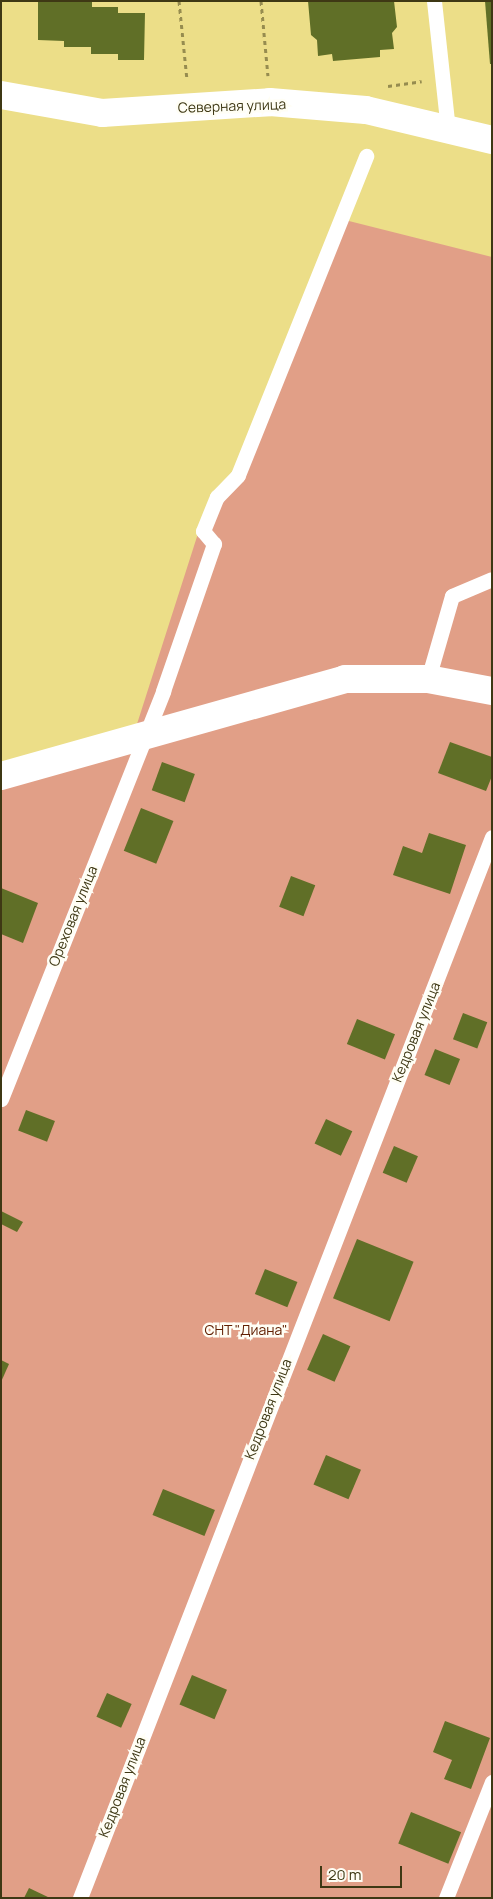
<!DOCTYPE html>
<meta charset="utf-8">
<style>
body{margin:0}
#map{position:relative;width:493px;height:1899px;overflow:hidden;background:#ecde88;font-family:Manrope,sans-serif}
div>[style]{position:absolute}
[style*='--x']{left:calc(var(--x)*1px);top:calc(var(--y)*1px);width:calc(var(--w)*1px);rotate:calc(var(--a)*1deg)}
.green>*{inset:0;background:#e19f87}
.building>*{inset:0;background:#606f27;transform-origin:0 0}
.path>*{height:3px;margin-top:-1.5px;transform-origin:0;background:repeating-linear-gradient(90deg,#968c4f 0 4px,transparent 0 8px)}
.lane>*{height:15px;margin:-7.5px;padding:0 7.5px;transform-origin:7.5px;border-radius:7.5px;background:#fff}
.street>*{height:28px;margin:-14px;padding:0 14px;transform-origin:14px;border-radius:14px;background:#fff}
span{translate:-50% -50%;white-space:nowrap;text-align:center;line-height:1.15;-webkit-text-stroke:5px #fffef5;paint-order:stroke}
.street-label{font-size:14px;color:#3e3814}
.park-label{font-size:14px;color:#622003}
.frame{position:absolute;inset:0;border:2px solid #3e3814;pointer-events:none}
.scale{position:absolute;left:320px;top:1866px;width:82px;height:22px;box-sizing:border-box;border:2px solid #3e3814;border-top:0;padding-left:6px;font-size:15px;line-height:18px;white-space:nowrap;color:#3e3814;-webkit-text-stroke:4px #fffef5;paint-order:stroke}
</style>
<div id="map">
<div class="green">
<i style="clip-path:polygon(337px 218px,492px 257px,492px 1898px,1px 1898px,1px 763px,137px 724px,210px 496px,233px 473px)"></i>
</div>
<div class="building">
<i style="clip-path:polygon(38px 1px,92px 1px,92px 7px,118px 7px,118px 13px,145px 13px,144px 60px,118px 60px,118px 54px,91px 54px,91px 47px,64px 47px,64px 41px,38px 40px)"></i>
<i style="clip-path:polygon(308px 1px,394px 1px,397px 27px,392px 33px,394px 49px,380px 50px,380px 57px,333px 61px,332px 54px,318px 56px,317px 40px,311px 35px)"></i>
<i style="clip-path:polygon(485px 1px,492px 1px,492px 64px,490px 64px)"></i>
<i style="clip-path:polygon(450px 742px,492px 757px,492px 776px,486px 791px,438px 773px)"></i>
<i style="left:162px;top:762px;width:35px;height:30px;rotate:20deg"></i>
<i style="left:141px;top:808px;width:35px;height:46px;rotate:22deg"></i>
<i style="clip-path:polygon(429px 833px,466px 845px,450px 894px,393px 875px,403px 846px,422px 853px)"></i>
<i style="left:291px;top:876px;width:26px;height:33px;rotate:21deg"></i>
<i style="clip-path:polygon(1px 888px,38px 903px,23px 943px,1px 934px)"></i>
<i style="left:463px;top:1013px;width:26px;height:28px;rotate:21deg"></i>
<i style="left:357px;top:1019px;width:41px;height:27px;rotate:22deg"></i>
<i style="left:435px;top:1049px;width:27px;height:28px;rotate:22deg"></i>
<i style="left:26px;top:1110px;width:31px;height:22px;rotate:21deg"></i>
<i style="left:326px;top:1119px;width:29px;height:27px;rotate:25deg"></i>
<i style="left:394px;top:1146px;width:26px;height:29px;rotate:23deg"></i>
<i style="clip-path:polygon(1px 1211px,23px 1222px,17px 1232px,1px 1224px)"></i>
<i style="left:357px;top:1239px;width:61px;height:64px;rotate:22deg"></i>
<i style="left:265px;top:1269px;width:35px;height:27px;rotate:22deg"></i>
<i style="left:323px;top:1334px;width:30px;height:39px;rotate:24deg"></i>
<i style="clip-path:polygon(1px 1360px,9px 1364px,1px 1382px)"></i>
<i style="left:326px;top:1455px;width:38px;height:32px;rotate:23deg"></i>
<i style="left:163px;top:1489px;width:56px;height:28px;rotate:22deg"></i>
<i style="left:192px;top:1675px;width:38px;height:32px;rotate:23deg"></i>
<i style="left:107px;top:1693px;width:27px;height:26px;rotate:24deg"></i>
<i style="clip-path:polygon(445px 1721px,490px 1738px,471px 1789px,444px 1779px,452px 1760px,433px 1752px)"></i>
<i style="left:411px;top:1812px;width:54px;height:34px;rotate:22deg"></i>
<i style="clip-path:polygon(29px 1888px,50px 1898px,24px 1898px)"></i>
</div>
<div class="path">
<i style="--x:179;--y:1;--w:79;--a:84.2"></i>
<i style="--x:261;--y:1;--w:75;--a:84.7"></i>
<i style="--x:388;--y:86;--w:34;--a:-8"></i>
</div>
<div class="lane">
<i style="--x:434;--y:1;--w:130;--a:83.8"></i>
<i style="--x:428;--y:679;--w:86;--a:-73.9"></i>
<i style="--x:452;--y:596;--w:43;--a:-23"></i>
<i style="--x:1;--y:1099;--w:439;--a:-68.3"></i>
<i style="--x:163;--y:691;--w:156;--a:-70.9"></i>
<i style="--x:214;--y:544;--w:17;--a:-130"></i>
<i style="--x:203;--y:531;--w:37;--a:-68"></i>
<i style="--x:217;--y:497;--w:30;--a:-46"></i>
<i style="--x:238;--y:475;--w:344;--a:-68.1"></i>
<i style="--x:80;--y:1898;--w:1138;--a:-68.78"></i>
<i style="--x:446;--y:1898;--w:125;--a:-68.4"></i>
</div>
<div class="street">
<i style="--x:1;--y:95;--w:103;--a:10.1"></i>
<i style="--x:102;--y:113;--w:168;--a:-3.7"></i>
<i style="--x:270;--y:102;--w:96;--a:4.8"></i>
<i style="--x:366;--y:110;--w:130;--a:13.4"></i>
<i style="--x:1;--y:776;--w:357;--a:-15.7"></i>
<i style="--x:345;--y:679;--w:83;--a:0"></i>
<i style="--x:428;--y:679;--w:65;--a:10.6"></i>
</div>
<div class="street-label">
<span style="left:232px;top:106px;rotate:-2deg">Северная улица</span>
<span style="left:73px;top:916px;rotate:-68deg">Ореховая улица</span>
<span style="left:416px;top:1032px;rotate:-68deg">Кедровая улица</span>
<span style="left:268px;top:1409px;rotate:-69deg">Кедровая улица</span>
<span style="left:122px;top:1787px;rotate:-69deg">Кедровая улица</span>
</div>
<div class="park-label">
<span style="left:246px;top:1330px">СНТ "Диана"</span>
</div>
<div class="frame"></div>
<div class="scale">20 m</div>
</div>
